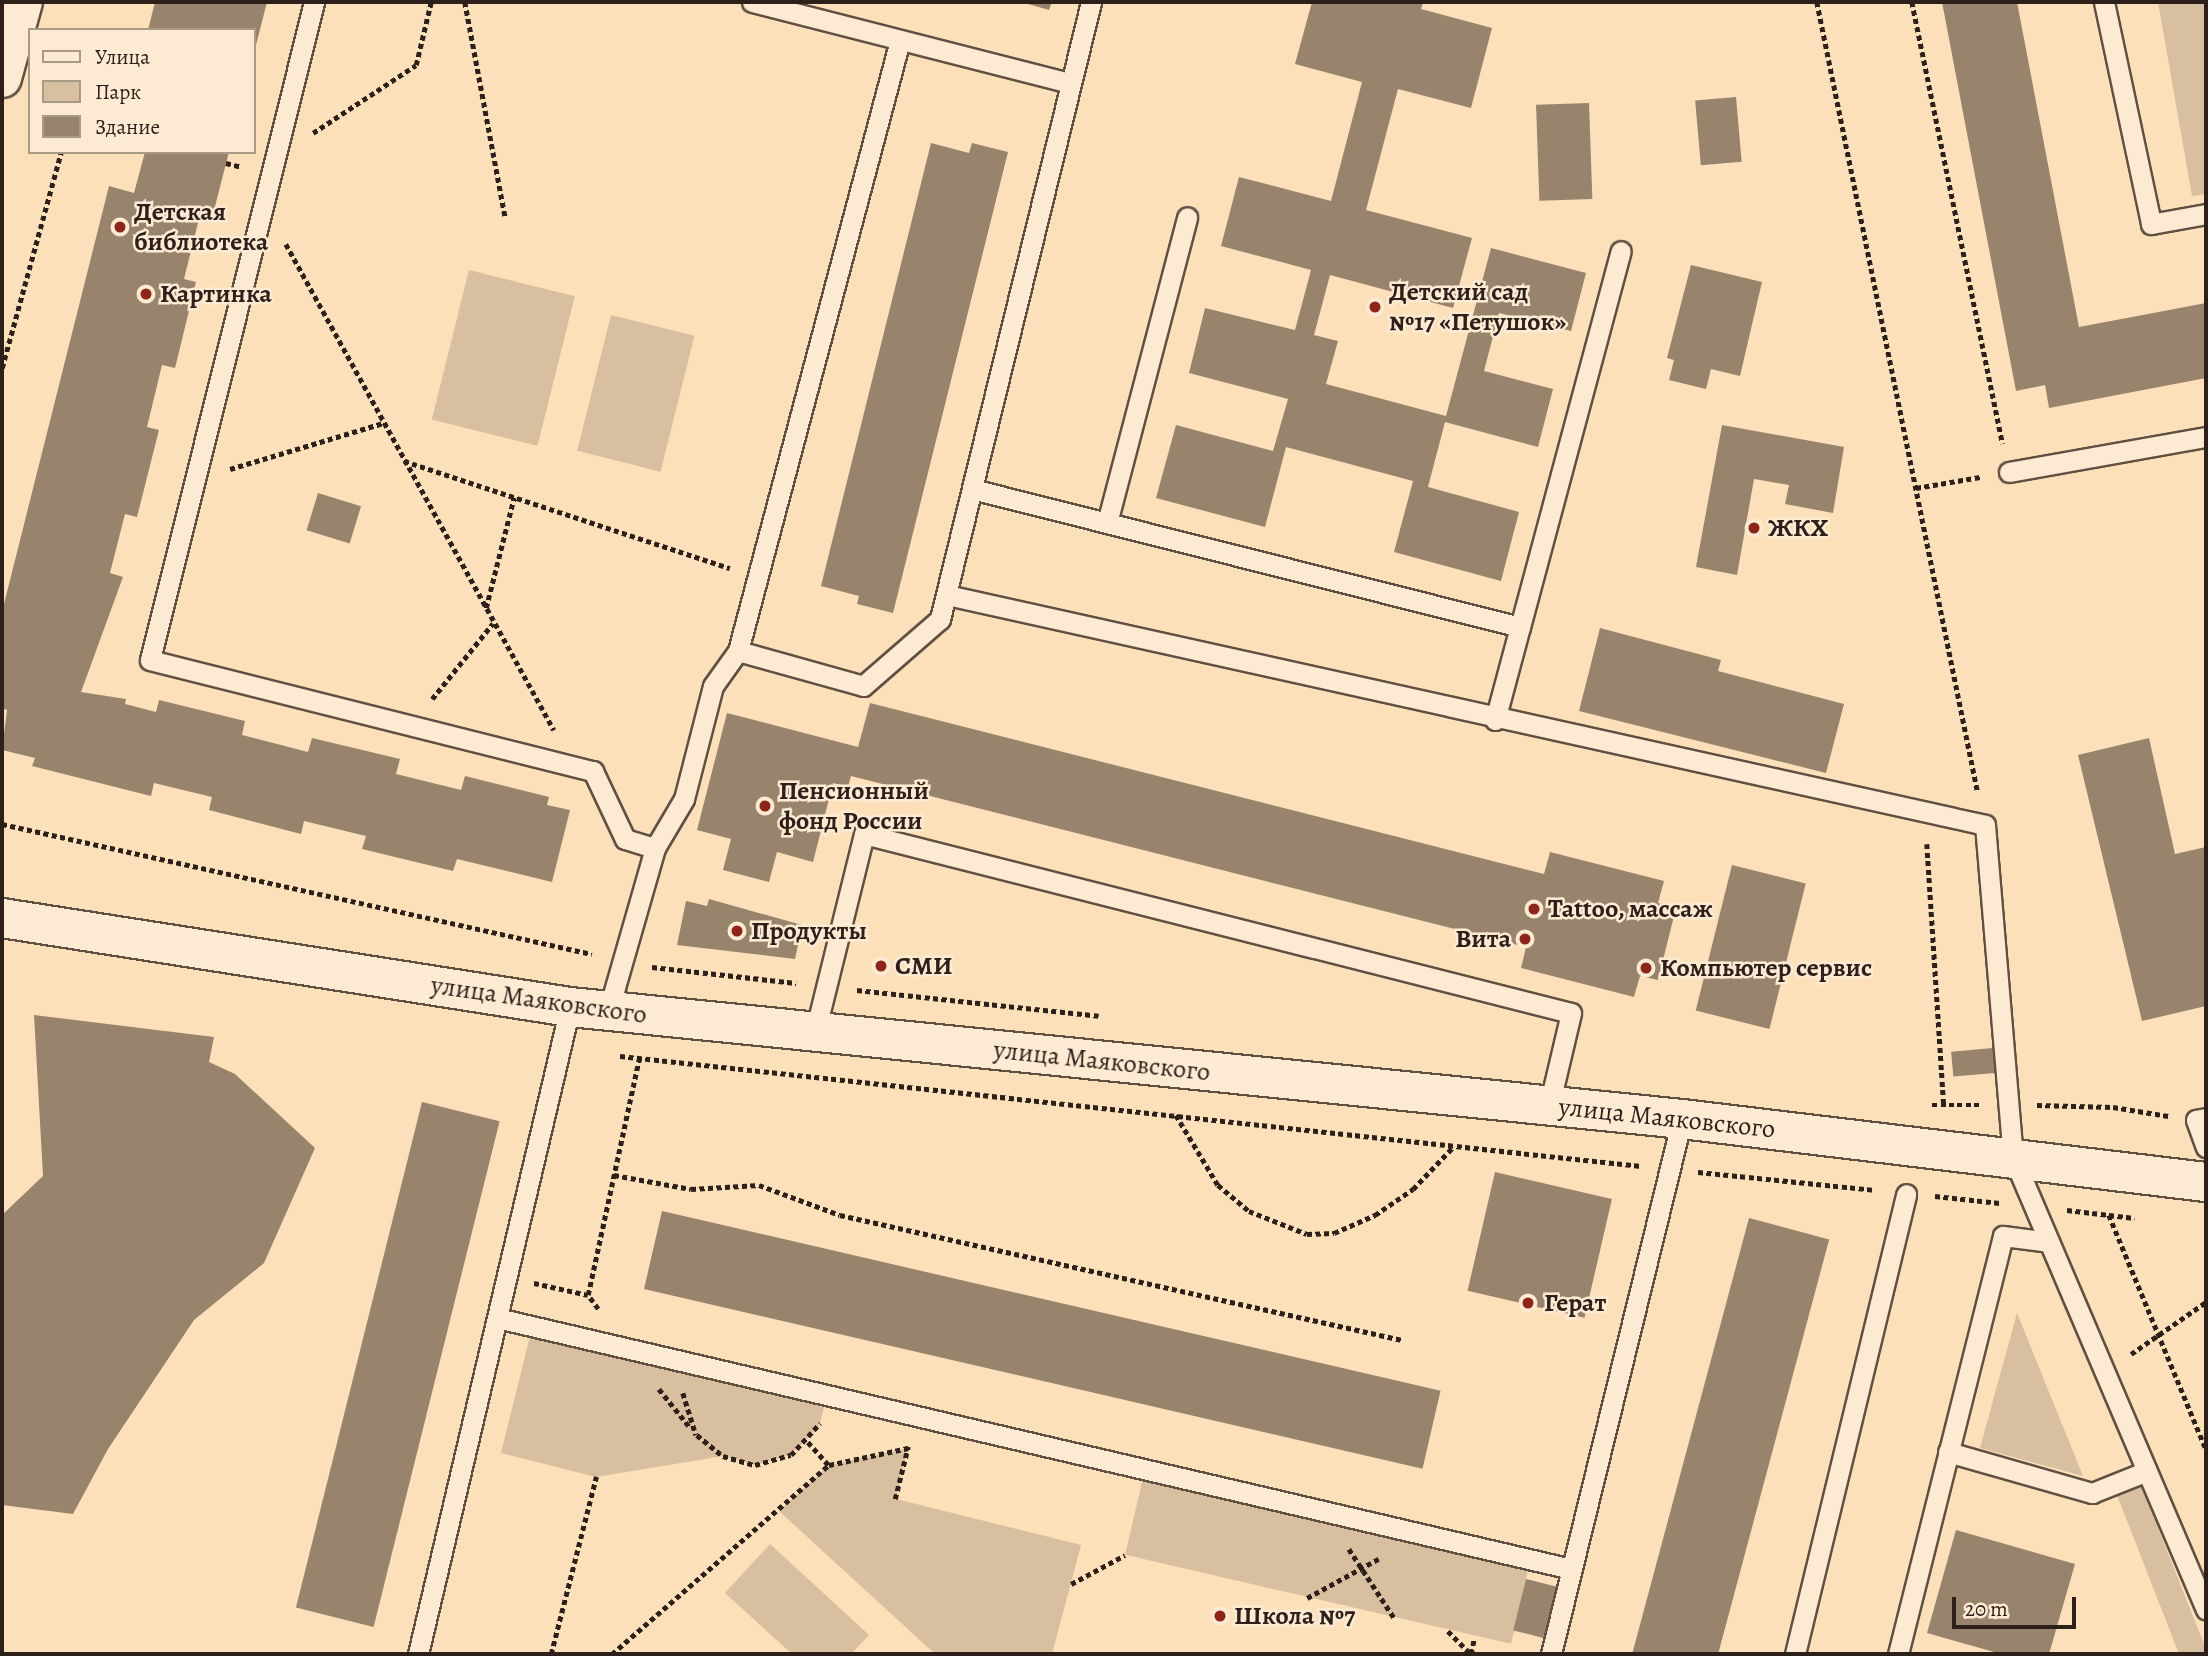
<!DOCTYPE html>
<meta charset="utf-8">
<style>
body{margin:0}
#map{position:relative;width:2208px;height:1656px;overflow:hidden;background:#fbe0ba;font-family:Alegreya,serif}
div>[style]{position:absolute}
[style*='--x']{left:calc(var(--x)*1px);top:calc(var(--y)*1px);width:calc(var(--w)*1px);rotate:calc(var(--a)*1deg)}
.green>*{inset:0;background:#d8bf9f;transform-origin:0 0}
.building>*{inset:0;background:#98846d;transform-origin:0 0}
.path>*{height:4.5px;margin-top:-2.25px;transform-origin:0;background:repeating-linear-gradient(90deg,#2d201a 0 5px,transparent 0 8.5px)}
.roads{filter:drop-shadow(2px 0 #605042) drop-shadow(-2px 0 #605042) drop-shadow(0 2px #605042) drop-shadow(0 -2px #605042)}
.service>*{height:19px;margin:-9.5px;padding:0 9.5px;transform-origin:9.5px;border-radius:9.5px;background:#fcebd2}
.tertiary>*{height:38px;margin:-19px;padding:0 19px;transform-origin:19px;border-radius:19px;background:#fcebd2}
.secondary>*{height:38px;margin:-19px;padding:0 19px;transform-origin:19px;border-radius:19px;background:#fcebd2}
.dots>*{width:19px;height:19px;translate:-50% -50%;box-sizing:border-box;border:4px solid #fcebd2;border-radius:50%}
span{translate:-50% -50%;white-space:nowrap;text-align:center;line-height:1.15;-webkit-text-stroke:5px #fcebd2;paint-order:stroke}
.poi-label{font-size:26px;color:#2d201a;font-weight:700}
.left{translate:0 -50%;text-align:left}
.right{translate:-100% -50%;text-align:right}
.street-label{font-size:26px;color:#2d201a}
.frame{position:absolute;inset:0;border:4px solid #2d201a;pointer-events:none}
.legend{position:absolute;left:28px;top:28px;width:228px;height:126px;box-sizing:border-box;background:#fcebd2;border:2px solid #a99a88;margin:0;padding:9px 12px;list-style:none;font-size:21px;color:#2d201a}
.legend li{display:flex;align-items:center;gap:14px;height:35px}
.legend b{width:35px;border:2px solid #a99a88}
.scale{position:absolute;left:1952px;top:1597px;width:124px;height:32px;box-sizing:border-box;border:4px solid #2d201a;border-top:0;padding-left:9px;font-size:21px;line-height:24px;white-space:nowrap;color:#2d201a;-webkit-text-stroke:5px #fcebd2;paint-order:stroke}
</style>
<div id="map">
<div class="green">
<i style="clip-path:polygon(2158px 2px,2206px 2px,2206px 194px,2192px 196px)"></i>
<i style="left:469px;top:270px;width:109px;height:154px;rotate:14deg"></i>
<i style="left:611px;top:315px;width:86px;height:140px;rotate:14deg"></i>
<i style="clip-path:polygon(2017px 1313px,2083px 1476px,1980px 1448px)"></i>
<i style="clip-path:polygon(530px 1336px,824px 1407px,819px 1427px,791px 1455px,755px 1465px,723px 1456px,596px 1477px,501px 1453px)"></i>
<i style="clip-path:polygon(908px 1448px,896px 1499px,1081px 1545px,1052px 1654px,935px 1654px,779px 1511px,829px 1465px)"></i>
<i style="left:1145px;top:1469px;width:396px;height:88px;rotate:13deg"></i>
<i style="clip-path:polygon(2139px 1480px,2206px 1649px,2206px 1654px,2179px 1654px,2115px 1490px)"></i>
<i style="clip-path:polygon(770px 1544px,869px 1635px,851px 1654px,792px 1654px,725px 1593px)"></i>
</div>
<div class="building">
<i style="clip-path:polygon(155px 2px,267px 2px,255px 49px,254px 30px,148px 30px)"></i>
<i style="clip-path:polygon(1021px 2px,1052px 2px,1049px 10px)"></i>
<i style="clip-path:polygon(1312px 2px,1423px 2px,1421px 9px,1492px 28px,1471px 108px,1398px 89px,1366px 210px,1472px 238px,1453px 308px,1330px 275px,1314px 335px,1338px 341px,1326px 384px,1446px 416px,1491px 248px,1586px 273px,1571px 331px,1499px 313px,1484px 371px,1553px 389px,1538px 447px,1445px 422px,1428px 487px,1519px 512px,1501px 581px,1394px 552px,1413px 481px,1286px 447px,1265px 527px,1156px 498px,1176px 425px,1273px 451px,1288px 399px,1189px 373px,1205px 308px,1295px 330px,1311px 270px,1221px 246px,1239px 177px,1331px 201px,1362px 82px,1295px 64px)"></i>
<i style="clip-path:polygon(1942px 2px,2017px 2px,2079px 327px,2206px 303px,2206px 378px,2049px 408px,2045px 385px,2016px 391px)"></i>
<i style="left:1736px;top:97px;width:65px;height:41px;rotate:85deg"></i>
<i style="left:1589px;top:103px;width:96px;height:53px;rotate:88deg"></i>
<i style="clip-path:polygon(931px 143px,969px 153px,972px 143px,1008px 152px,893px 613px,857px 604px,859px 596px,821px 586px)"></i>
<i style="clip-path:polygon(145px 152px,229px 152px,211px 222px,199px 219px,184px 279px,196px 282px,175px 368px,162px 365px,147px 427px,159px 430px,137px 517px,125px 514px,110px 573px,123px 577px,81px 692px,126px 699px,125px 704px,156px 712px,159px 700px,245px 721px,242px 735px,308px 752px,312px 738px,400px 759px,396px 774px,461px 790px,465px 776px,549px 797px,547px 805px,570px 810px,552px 882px,457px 859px,453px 871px,362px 849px,366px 836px,304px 821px,301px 834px,209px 810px,212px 797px,154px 783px,151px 796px,32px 766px,35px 758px,2px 750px,7px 710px,2px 708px,2px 612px,109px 186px,134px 193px)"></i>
<i style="clip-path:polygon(1691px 265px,1762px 282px,1740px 376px,1711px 369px,1706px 389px,1669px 380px,1674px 360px,1667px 358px)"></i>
<i style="clip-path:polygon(1722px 425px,1844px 447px,1833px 513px,1785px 504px,1789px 485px,1754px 479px,1737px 575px,1696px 567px)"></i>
<i style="left:318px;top:493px;width:45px;height:39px;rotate:17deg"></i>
<i style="clip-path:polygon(1600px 628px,1721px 660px,1718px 671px,1844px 704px,1826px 773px,1579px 711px)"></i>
<i style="clip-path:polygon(870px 703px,1544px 874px,1550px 852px,1664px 881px,1658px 903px,1676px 908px,1658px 980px,1640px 976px,1634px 997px,1521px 968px,1526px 947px,851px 776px,848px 787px,833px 783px,813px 862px,777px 852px,769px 882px,723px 870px,731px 839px,697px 830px,727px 713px,858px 747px)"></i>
<i style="clip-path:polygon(2149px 738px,2175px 854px,2206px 847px,2206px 1006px,2142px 1021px,2078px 755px)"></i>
<i style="left:1732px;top:865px;width:76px;height:150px;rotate:14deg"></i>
<i style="clip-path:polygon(709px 899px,802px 925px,795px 959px,677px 945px,686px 901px,707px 906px)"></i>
<i style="clip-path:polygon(34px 1015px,214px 1037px,209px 1062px,235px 1074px,315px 1148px,264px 1263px,194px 1320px,108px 1449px,73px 1514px,2px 1505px,2px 1215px,43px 1176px)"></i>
<i style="left:1993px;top:1048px;width:25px;height:42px;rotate:85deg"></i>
<i style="left:422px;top:1102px;width:80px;height:521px;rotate:14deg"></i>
<i style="left:1495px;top:1172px;width:120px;height:122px;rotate:13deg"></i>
<i style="left:662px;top:1211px;width:799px;height:80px;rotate:13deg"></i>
<i style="left:1749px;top:1218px;width:83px;height:452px;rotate:15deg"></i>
<i style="clip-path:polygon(1956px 1530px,2075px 1564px,2049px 1654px,2001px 1654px,1927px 1633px)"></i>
<i style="left:1526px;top:1579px;width:37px;height:53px;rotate:14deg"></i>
</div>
<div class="path">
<i style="--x:465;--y:2;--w:218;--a:79.4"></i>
<i style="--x:1817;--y:2;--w:807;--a:78.5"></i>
<i style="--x:1912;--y:2;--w:451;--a:78.4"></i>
<i style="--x:313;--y:133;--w:123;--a:-33.4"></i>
<i style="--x:416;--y:65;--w:65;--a:-76.6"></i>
<i style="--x:226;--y:163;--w:16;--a:14"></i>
<i style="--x:286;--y:244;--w:555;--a:61.13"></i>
<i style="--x:2;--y:368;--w:224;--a:-74.7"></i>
<i style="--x:404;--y:461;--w:343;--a:18.2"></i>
<i style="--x:230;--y:469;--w:160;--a:-16.7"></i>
<i style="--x:1916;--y:488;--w:65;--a:-9.8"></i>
<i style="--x:486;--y:608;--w:114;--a:-75.8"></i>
<i style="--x:432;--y:699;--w:97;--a:-51.2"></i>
<i style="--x:2;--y:824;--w:604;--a:12.43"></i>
<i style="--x:1927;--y:844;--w:262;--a:86.3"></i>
<i style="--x:652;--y:967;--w:145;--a:6.3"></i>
<i style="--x:857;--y:990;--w:243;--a:6.1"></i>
<i style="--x:620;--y:1056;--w:1027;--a:6.15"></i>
<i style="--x:1932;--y:1105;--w:48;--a:0"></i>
<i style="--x:2037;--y:1105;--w:76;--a:1.5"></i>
<i style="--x:2113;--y:1107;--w:56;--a:9.3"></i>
<i style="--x:1176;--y:1115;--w:82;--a:59"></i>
<i style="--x:1218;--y:1185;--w:40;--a:40"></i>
<i style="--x:1249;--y:1211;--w:62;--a:21.6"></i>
<i style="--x:1307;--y:1234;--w:27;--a:-2"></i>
<i style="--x:1334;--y:1233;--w:45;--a:-23.7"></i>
<i style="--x:1375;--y:1215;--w:46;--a:-34.4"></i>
<i style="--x:1413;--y:1189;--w:59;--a:-46.4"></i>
<i style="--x:1698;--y:1172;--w:177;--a:5.8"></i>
<i style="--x:614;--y:1175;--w:78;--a:10.3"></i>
<i style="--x:691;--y:1189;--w:68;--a:-3.4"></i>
<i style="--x:759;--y:1185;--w:86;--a:20.3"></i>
<i style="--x:840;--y:1215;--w:576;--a:12.54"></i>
<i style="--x:1935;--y:1196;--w:65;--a:6.1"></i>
<i style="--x:2067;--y:1210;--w:68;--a:6.7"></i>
<i style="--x:2109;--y:1215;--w:253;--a:67.5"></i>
<i style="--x:534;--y:1283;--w:55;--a:12.5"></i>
<i style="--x:598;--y:1309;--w:17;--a:-126"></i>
<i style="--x:588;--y:1295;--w:241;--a:-77.8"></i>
<i style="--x:2131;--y:1354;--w:91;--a:-34.7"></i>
<i style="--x:659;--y:1389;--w:48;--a:51"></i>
<i style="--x:683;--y:1393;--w:44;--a:72.8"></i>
<i style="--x:697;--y:1435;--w:33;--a:39"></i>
<i style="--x:723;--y:1456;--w:33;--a:16"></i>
<i style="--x:755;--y:1465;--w:37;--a:-16"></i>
<i style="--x:791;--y:1455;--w:43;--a:-47.8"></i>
<i style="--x:808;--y:1442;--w:31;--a:48"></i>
<i style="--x:895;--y:1499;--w:54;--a:-76"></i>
<i style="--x:1349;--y:1549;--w:84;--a:56.7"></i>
<i style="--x:1071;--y:1584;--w:61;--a:-28.2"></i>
<i style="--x:1307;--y:1598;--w:85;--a:-28.7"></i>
<i style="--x:1448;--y:1631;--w:33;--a:45"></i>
<i style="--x:551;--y:1654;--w:183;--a:-75.7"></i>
<i style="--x:612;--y:1654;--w:288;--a:-41.1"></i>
<i style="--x:829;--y:1465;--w:81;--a:-12.1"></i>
<i style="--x:1471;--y:1654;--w:16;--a:-79"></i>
</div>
<div class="roads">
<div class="service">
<i style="--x:314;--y:2;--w:678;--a:104"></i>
<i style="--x:150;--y:660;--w:457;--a:14.1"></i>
<i style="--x:593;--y:771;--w:75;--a:64.8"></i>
<i style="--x:625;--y:839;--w:31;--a:17"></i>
<i style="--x:752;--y:2;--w:327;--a:14.3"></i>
<i style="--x:2104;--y:2;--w:227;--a:78"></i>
<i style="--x:2151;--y:224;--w:56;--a:-10.3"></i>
<i style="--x:2009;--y:472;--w:200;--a:-10.1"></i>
<i style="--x:972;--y:489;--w:565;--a:14.13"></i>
<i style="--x:1520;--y:627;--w:389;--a:-75"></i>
<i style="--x:1107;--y:523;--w:316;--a:-75.3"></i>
<i style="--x:947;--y:595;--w:1063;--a:12.49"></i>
<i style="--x:1985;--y:825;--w:333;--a:85.2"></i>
<i style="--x:2013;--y:1157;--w:492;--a:66.9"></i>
<i style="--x:738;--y:651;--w:130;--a:15.6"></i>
<i style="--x:863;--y:686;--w:102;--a:-41"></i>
<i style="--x:940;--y:619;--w:635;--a:-76.25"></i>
<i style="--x:1495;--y:720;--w:96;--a:-75"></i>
<i style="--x:608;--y:1012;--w:171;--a:-74"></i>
<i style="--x:655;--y:848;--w:57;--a:-59.4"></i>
<i style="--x:684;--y:799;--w:117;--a:-75.6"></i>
<i style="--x:713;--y:686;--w:43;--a:-54.5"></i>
<i style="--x:738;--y:651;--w:632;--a:-75.15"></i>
<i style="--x:815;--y:1032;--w:204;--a:-76.1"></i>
<i style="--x:864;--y:834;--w:729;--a:14.21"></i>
<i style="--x:1571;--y:1013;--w:96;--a:103.3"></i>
<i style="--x:2206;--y:1118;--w:10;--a:169"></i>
<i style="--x:2196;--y:1120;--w:29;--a:70"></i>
<i style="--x:497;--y:1318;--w:1103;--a:13.15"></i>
<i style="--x:1948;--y:1452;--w:150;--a:15.9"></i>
<i style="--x:2092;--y:1493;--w:59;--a:-21.8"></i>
<i style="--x:418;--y:1654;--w:665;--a:-76.78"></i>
<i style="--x:1551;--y:1654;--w:551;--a:-76.24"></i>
<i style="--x:1795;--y:1654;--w:473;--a:-76.4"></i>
<i style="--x:1898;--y:1654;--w:431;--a:-75.9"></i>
<i style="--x:2003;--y:1236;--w:46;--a:7.4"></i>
</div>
<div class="tertiary">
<i style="--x:2;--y:918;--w:575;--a:8.91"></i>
<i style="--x:570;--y:1007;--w:1118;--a:5.75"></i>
<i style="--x:1682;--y:1119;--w:528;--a:6.86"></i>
</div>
<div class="secondary">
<i style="--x:2;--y:78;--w:79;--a:-74.6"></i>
</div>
</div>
<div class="dots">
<i style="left:120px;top:227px;background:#8f2418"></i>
<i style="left:146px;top:294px;background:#8f2418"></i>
<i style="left:1375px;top:307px;background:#8f2418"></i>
<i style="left:1754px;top:528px;background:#8f2418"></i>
<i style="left:765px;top:806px;background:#8f2418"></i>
<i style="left:1534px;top:909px;background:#8f2418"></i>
<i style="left:737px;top:931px;background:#8f2418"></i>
<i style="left:1525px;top:939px;background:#8f2418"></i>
<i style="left:881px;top:966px;background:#8f2418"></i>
<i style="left:1646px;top:968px;background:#8f2418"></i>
<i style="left:1528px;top:1303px;background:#8f2418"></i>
<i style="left:1220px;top:1616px;background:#8f2418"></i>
</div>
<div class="poi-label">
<span class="left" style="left:134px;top:227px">Детская<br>библиотека</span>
<span class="left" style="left:1389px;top:307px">Детский сад<br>№17 «Петушок»</span>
<span class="left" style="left:160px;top:294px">Картинка</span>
<span class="left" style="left:1768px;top:528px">ЖКХ</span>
<span class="left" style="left:779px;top:806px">Пенсионный<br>фонд России</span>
<span class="left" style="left:1548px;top:909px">Tattoo, массаж</span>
<span class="left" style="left:751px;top:931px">Продукты</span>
<span class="right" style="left:1511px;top:939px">Вита</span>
<span class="left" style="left:895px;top:966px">СМИ</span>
<span class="left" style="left:1660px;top:968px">Компьютер сервис</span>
<span class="left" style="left:1544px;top:1303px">Герат</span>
<span class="left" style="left:1234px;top:1616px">Школа №7</span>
</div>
<div class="street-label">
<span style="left:539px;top:1000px;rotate:8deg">улица Маяковского</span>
<span style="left:1102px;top:1061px;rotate:6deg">улица Маяковского</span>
<span style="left:1667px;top:1118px;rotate:6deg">улица Маяковского</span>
</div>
<div class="frame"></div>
<ul class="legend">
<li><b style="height:9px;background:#fcebd2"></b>Улица</li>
<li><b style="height:19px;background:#d8bf9f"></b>Парк</li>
<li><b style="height:19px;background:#98846d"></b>Здание</li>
</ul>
<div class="scale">20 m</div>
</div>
